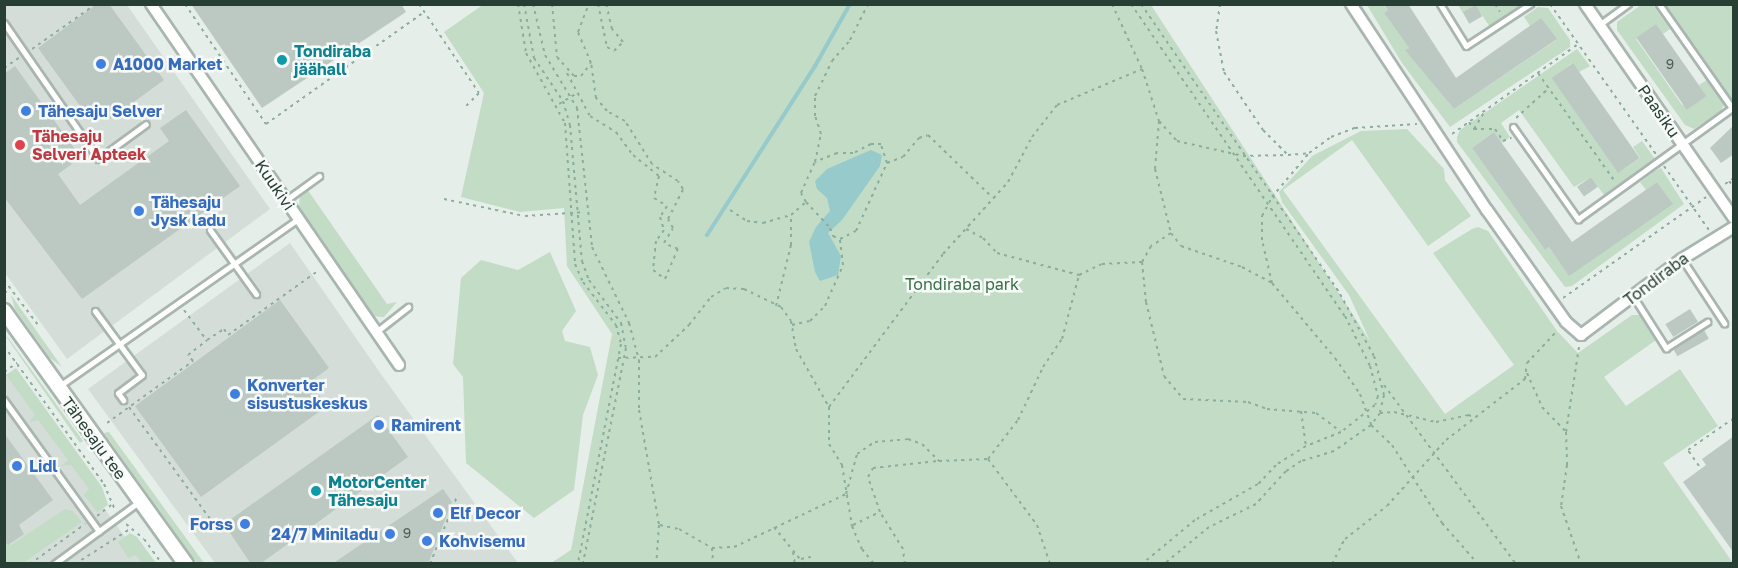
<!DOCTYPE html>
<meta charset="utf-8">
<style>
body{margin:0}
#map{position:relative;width:1738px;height:568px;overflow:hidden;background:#e6eee9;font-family:"Golos Text",sans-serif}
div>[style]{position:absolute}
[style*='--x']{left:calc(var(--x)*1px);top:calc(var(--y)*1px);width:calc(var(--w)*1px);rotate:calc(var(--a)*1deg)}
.built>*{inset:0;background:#d5ddd8}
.green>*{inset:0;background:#c2dcc6}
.water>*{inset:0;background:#96cacb}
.stream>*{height:4px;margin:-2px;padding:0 2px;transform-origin:2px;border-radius:2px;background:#96cacb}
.building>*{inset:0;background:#bcc8c2;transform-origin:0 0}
.path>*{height:2px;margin-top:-1px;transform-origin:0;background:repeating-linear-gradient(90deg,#8bad9e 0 3px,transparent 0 7.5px)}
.roads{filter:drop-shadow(2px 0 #a9b6af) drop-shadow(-2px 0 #a9b6af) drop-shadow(0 2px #a9b6af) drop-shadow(0 -2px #a9b6af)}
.service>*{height:5px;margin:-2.5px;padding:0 2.5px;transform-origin:2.5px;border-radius:2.5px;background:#fff}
.minor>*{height:10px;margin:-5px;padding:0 5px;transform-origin:5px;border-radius:5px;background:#fff}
.tertiary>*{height:14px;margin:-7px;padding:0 7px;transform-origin:7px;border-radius:7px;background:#fff}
.dots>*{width:16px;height:16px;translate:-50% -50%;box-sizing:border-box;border:3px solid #f7faf8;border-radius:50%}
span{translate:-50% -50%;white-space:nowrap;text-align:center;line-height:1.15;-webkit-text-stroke:5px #f7faf8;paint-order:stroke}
.number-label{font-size:14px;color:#4c6058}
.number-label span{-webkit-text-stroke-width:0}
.culture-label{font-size:16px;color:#0d838f;font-weight:700}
.left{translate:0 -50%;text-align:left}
.shop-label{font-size:16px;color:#366cbe;font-weight:700}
.right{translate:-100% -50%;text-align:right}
.street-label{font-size:16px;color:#273e35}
.health-label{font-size:16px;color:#be3a42;font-weight:700}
.park-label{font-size:16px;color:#367044}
.frame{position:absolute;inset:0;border:6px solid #273e35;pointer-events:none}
</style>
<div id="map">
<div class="built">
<i style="clip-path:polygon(4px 5px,127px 5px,270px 209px,67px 359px,5px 273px)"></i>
<i style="clip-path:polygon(290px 243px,383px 377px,518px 563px,215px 563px,88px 389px)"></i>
<i style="clip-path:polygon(4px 370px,104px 508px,144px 563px,5px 563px)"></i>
</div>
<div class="green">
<i style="clip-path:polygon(484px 4px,1151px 5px,1370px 341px,1349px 295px,1282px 202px,1279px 192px,1312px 156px,1361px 131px,1407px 129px,1444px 169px,1445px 180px,1471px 216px,1428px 246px,1352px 140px,1283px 190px,1445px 414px,1514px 365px,1433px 253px,1472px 229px,1478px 227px,1488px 231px,1557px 331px,1578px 353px,1632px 315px,1640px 315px,1656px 340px,1604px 377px,1626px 406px,1680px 369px,1718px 426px,1663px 463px,1733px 563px,551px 563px,571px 550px,612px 334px,567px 266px,564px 208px,520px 212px,461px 197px,484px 93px,444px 32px)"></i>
<i style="clip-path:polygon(1367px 5px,1383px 5px,1388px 10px,1384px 13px,1409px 48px,1406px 50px,1454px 109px,1556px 40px,1541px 18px,1530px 26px,1524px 17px,1538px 7px,1548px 8px,1570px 40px,1570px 47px,1450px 127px,1402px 63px)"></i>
<i style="clip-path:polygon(1458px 5px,1521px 5px,1490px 27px,1476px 6px,1463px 13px)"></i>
<i style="clip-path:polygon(1641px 5px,1653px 5px,1670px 29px,1663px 34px,1656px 24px,1636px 39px,1682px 105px,1706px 96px,1699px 85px,1707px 80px,1724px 105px,1721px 111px,1694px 129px,1685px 125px,1617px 30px,1617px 22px)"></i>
<i style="clip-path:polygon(1666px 5px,1733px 5px,1733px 102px)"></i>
<i style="clip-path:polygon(1577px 49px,1590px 66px,1579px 72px,1572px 63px,1553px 78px,1620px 172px,1640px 158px,1633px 147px,1642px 141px,1655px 159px,1604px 195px,1591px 177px,1574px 187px,1519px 110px,1501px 123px,1510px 137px,1502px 143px,1494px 132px,1472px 148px,1545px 250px,1549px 247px,1569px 275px,1672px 203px,1657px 182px,1646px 190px,1640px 182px,1655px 171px,1661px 168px,1684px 204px,1572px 286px,1565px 287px,1457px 142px,1457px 137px,1460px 130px)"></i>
<i style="clip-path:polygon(307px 189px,387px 304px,397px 302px,384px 317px,372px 316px,299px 209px,300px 194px)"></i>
<i style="clip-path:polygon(550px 252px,576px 311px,562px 331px,565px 341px,590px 347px,598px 375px,583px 415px,574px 490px,534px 518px,466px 463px,463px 377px,453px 364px,461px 278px,481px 260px,518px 270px)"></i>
<i style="clip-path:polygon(11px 295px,62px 367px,50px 358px,15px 309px)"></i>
<i style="clip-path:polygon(5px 335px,9px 339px,83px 441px,80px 443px)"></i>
<i style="clip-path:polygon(16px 368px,102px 487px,108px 505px,97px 512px,84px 495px,89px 489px,71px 465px,61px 466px,68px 460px,38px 420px,29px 422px,35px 415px,6px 375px)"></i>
<i style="clip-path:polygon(109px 432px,204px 563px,197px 563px,104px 433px)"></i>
<i style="clip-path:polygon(65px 509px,73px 511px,82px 522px,23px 563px,5px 563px,4px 540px,11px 545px)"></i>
<i style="clip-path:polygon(130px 533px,137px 537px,156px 563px,142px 563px,136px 555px,128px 558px,118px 542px)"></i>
</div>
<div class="water">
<i style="clip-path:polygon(871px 150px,882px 155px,880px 166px,842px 220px,828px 233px,841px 256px,838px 275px,820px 281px,815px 272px,809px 242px,816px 227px,830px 211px,827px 198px,817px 189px,815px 181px,827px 169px)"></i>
</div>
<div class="stream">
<i style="--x:707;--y:235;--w:201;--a:-57.4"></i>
<i style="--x:815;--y:66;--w:71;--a:-60.6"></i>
</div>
<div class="building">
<i style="clip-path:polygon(97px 4px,109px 4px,164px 80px,109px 120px,103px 112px,91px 121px,38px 48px)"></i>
<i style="clip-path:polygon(191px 4px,401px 4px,406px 12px,262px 108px)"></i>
<i style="clip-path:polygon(1383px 4px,1408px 4px,1456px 78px,1541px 18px,1557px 39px,1454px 109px,1405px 50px,1409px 48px,1384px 13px,1388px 10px)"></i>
<i style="left:1476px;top:5px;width:13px;height:15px;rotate:61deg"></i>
<i style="left:1656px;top:24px;width:88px;height:24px;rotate:55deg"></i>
<i style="left:1573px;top:63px;width:116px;height:26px;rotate:55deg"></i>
<i style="clip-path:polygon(15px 66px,74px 148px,66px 155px,72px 164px,58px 174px,80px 205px,169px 141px,160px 128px,186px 110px,240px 186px,82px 299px,4px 197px,4px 74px)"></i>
<i style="clip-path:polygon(1734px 125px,1734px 154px,1721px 163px,1710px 148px)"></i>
<i style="clip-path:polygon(1494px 132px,1572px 242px,1657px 182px,1673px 204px,1569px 276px,1549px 247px,1545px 250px,1472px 148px)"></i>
<i style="left:1591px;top:177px;width:12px;height:17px;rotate:55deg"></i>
<i style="clip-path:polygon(280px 300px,329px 368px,310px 382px,327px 406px,201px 497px,135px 406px)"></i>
<i style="left:1690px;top:309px;width:15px;height:29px;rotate:58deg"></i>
<i style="left:1704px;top:330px;width:10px;height:36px;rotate:61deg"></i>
<i style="clip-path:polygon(378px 415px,408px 457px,260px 564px,251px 564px,224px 524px)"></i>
<i style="clip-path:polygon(4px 433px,53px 500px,19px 525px,24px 534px,8px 545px,4px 540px)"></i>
<i style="clip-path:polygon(1734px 436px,1734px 553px,1683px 482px,1706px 465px,1702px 459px)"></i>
<i style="clip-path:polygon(443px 489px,452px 502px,428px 564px,332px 564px)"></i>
</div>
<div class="path">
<i style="--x:185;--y:4;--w:145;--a:56"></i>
<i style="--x:266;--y:124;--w:194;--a:-35.3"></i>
<i style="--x:419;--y:4;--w:107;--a:56"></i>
<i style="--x:479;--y:93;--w:21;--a:135"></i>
<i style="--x:518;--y:4;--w:50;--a:80.7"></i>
<i style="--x:526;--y:53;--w:80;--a:60.9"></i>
<i style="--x:565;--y:123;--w:141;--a:85.9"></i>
<i style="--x:575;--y:264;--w:20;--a:66"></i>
<i style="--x:583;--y:282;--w:54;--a:52.5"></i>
<i style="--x:616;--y:325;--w:20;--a:75"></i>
<i style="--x:621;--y:344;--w:224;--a:101.1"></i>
<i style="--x:524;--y:4;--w:55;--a:79.5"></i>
<i style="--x:534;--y:58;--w:52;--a:56"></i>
<i style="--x:563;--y:101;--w:25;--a:74"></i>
<i style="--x:570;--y:125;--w:137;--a:85"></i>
<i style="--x:582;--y:261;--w:20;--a:70"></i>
<i style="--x:589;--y:280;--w:54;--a:53.3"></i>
<i style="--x:621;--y:323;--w:25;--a:79"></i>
<i style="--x:626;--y:348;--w:220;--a:101.3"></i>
<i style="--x:533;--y:4;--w:52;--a:76.8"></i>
<i style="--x:545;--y:55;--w:62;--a:58.9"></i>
<i style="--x:577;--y:108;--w:140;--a:83.8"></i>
<i style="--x:592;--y:247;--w:85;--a:64"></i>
<i style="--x:629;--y:323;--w:38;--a:75"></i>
<i style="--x:639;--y:360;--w:50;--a:90"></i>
<i style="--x:639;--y:410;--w:117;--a:80.1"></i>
<i style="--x:659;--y:525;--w:39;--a:94"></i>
<i style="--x:552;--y:4;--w:53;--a:84.6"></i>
<i style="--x:557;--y:57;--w:25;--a:48"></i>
<i style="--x:574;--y:76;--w:7;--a:0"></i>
<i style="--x:581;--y:76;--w:16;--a:-52"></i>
<i style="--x:591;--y:63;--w:34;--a:-113"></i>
<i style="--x:578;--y:32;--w:30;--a:-69"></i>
<i style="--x:598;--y:4;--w:44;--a:78.2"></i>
<i style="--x:607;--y:47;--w:8;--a:30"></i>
<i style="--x:614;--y:51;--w:13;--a:-45"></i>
<i style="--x:623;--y:42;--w:17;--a:-130"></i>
<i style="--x:612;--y:29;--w:26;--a:-103"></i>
<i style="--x:1112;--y:4;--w:72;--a:65.2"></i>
<i style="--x:1142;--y:69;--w:55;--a:71.9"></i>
<i style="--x:1159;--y:121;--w:27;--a:48"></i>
<i style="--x:1177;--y:141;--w:68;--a:12.8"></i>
<i style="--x:1243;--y:156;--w:45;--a:-1.3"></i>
<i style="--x:1288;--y:155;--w:21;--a:-5"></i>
<i style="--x:1309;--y:153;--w:27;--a:-36"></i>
<i style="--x:1331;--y:137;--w:26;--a:-21"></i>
<i style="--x:1355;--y:128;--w:62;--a:-3.7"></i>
<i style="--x:1131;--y:4;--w:378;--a:55.6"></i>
<i style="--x:1345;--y:316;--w:56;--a:63.4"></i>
<i style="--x:1370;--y:366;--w:31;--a:75"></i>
<i style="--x:1378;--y:396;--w:9;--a:108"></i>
<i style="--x:1375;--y:405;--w:43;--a:141.5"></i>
<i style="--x:1341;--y:432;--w:38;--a:158"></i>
<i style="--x:1306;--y:446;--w:36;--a:148"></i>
<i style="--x:1276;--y:465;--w:26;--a:133"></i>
<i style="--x:1258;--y:484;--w:73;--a:150.3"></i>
<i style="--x:1195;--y:520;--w:69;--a:140.3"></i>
<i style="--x:1141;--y:4;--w:352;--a:55.5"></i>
<i style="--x:1340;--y:294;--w:71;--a:61.3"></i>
<i style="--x:1374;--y:356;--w:40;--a:75.6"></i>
<i style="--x:1384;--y:395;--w:18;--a:103"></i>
<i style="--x:1380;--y:413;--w:15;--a:127"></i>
<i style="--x:1371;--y:425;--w:45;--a:144.9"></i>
<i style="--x:1334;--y:451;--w:34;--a:163"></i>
<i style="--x:1301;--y:461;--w:18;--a:146"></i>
<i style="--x:1286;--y:471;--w:45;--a:132.3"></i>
<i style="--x:1256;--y:504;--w:52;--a:153.9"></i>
<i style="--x:1209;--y:527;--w:58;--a:140.6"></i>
<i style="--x:1220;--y:4;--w:27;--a:98"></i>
<i style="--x:1216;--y:31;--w:42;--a:79"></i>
<i style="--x:1224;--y:72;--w:70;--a:56.1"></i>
<i style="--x:1263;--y:130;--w:35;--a:45"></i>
<i style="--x:1495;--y:4;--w:9;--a:58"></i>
<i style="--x:1550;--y:4;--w:184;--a:54.8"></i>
<i style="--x:32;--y:49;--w:78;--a:-35.1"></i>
<i style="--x:4;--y:68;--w:18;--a:-34"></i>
<i style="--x:567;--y:73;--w:49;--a:61.9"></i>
<i style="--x:590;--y:116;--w:31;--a:32"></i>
<i style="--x:616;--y:132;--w:29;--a:54"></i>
<i style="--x:633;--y:155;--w:33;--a:39"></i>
<i style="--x:659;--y:176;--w:23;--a:103"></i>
<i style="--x:654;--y:198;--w:15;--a:32"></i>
<i style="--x:667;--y:206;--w:13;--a:122"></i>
<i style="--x:660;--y:217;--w:14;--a:73"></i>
<i style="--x:664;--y:230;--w:14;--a:126"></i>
<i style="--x:656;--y:241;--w:29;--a:96"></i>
<i style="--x:653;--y:270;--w:15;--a:37"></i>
<i style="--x:665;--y:279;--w:33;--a:-67"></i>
<i style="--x:678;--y:249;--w:15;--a:-157"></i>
<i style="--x:664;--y:243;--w:17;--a:-59"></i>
<i style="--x:673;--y:228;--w:10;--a:-119"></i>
<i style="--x:668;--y:219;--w:34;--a:-63"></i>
<i style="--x:683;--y:189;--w:9;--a:-122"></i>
<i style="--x:678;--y:181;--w:31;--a:-147"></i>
<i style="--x:652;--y:164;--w:51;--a:-122.1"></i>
<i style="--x:625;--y:121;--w:21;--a:-151"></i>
<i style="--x:607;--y:111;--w:17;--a:-130"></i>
<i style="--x:596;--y:98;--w:35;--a:-98"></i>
<i style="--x:1538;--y:73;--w:135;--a:54.7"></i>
<i style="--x:559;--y:104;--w:21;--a:-31"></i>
<i style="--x:1516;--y:118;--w:45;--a:-42.3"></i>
<i style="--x:1159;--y:121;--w:48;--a:94.8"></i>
<i style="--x:1155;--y:169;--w:66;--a:76"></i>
<i style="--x:1171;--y:233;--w:16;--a:52"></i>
<i style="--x:1181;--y:246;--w:65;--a:19"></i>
<i style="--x:1242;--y:267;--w:34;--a:28"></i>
<i style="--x:1272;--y:283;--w:98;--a:50"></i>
<i style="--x:1335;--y:358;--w:44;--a:55.2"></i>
<i style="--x:1360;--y:394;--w:33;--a:70"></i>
<i style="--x:1371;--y:425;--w:29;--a:44"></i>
<i style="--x:1392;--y:445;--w:93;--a:57.3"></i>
<i style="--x:1442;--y:523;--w:55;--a:48.7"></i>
<i style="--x:1469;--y:122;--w:9;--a:54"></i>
<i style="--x:1474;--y:129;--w:21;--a:0"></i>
<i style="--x:1495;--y:129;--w:14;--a:56"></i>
<i style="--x:1503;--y:141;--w:9;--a:-21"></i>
<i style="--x:1474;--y:129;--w:21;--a:-59"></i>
<i style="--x:1452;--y:134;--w:153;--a:-35.5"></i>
<i style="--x:887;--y:163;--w:17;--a:-21"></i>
<i style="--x:903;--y:157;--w:25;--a:-50"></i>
<i style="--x:919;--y:138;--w:9;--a:-18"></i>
<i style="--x:928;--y:135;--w:89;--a:44.1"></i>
<i style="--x:1664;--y:166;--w:78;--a:54.9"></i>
<i style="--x:1729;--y:181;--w:8;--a:50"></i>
<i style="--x:1725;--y:184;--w:11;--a:-34"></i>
<i style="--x:444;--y:199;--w:83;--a:11.9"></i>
<i style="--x:525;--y:216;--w:60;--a:-3.8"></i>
<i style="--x:806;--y:202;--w:10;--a:-119"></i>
<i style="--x:801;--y:193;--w:34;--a:-66"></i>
<i style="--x:815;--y:162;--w:29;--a:-78"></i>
<i style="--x:821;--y:134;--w:19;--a:-108"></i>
<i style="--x:815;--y:116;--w:20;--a:-90"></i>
<i style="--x:815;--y:96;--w:39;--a:-64"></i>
<i style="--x:832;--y:61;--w:28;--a:-49"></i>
<i style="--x:850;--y:40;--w:40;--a:-63.4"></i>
<i style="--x:730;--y:210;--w:20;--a:33"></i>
<i style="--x:747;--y:221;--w:16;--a:7"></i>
<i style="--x:763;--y:223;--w:29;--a:-16"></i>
<i style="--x:966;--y:229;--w:19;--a:28"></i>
<i style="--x:983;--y:238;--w:21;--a:47"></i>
<i style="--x:997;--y:253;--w:85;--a:15"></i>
<i style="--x:1079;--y:275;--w:25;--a:-26"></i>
<i style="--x:1102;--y:264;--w:40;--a:-2.9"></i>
<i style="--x:1171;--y:233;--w:24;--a:147"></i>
<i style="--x:1151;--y:246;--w:18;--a:119"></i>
<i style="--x:1142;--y:262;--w:40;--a:84.3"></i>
<i style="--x:1146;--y:302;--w:76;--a:76.3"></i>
<i style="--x:1164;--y:376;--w:30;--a:50"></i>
<i style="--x:1183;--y:399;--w:65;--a:2.6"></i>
<i style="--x:1248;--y:402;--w:20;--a:20"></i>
<i style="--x:1267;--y:409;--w:49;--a:4.7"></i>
<i style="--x:1316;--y:413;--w:30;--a:37"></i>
<i style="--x:4;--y:280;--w:56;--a:52.9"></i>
<i style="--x:1272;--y:283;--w:44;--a:-103.1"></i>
<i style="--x:1262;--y:240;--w:24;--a:-90"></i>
<i style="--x:1262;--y:216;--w:21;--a:-62"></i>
<i style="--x:1272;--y:197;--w:57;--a:-49.9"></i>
<i style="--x:4;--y:293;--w:8;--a:-30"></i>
<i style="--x:1563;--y:298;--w:175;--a:-35.2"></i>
<i style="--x:776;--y:306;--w:63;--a:-76.2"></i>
<i style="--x:791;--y:245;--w:30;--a:-90"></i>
<i style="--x:791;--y:215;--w:20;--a:-41"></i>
<i style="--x:806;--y:202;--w:35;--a:47"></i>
<i style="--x:830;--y:228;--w:9;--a:69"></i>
<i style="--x:833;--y:236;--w:8;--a:23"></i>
<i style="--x:840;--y:239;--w:18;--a:-27"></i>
<i style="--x:856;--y:231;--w:75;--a:-65.5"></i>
<i style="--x:887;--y:163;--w:20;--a:-108"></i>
<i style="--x:881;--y:144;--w:10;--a:180"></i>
<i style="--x:871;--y:144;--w:20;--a:153"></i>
<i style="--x:853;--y:153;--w:16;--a:180"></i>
<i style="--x:837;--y:153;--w:24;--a:158"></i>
<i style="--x:184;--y:310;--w:38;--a:53"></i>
<i style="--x:792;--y:325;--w:18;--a:-13"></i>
<i style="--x:810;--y:321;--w:21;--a:-45"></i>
<i style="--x:825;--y:306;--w:45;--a:-66.3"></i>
<i style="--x:843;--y:265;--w:26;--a:-97"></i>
<i style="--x:4;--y:346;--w:170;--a:54.1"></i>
<i style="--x:104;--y:484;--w:28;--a:67"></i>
<i style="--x:1579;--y:347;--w:86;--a:98.7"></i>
<i style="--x:1566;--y:432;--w:33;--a:88"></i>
<i style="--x:1567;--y:465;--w:41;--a:98.3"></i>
<i style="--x:1561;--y:506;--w:61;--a:71"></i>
<i style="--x:618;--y:358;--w:37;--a:-2"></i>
<i style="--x:655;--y:357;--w:47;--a:-43.3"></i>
<i style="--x:689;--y:325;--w:36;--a:-52"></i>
<i style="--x:711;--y:297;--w:17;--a:-31"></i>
<i style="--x:726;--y:288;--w:18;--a:3"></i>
<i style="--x:744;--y:289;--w:41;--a:25.9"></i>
<i style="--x:781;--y:307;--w:17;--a:54"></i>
<i style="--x:791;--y:321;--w:28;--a:80"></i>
<i style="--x:796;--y:349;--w:67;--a:60.4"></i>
<i style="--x:829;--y:407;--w:191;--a:-53.3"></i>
<i style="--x:943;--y:254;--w:97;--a:-47.9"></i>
<i style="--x:1008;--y:182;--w:51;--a:-61.9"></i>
<i style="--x:1032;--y:137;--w:41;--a:-52"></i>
<i style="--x:1057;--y:105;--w:92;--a:-23"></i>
<i style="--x:4;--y:372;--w:16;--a:-35"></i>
<i style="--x:1527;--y:373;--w:37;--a:66"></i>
<i style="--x:1542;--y:407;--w:35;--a:46"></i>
<i style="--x:1384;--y:385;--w:222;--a:53.6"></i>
<i style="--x:129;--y:407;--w:143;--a:54.1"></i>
<i style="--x:829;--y:407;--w:37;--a:90"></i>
<i style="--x:829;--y:444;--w:25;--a:58"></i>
<i style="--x:842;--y:465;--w:62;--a:80.7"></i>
<i style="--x:852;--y:526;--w:25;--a:67"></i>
<i style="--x:862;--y:549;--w:19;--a:51"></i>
<i style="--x:1301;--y:411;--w:35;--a:82"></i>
<i style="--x:1380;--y:413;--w:14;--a:-4"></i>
<i style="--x:1394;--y:412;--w:43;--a:13.4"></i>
<i style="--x:1436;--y:422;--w:33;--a:-12"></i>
<i style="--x:1468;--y:415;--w:8;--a:14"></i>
<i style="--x:107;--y:423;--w:106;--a:-35.8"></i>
<i style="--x:193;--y:361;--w:8;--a:-130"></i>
<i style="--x:188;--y:355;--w:24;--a:-38"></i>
<i style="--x:207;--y:340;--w:20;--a:-33"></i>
<i style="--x:224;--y:329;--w:7;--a:56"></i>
<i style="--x:228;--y:335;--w:112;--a:-35.5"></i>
<i style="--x:988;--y:459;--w:82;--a:53.4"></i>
<i style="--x:1037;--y:525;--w:41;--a:71.6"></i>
<i style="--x:1699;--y:466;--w:19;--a:-125"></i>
<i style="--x:1688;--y:450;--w:56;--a:-34.8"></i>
<i style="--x:846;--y:494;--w:41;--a:-74.6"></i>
<i style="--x:857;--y:454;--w:22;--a:-34"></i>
<i style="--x:875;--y:442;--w:33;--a:-5"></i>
<i style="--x:908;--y:439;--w:15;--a:20"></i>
<i style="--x:922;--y:444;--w:24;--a:45"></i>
<i style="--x:939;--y:461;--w:49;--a:-2.3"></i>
<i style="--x:988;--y:459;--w:49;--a:-52.4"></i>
<i style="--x:1018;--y:420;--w:59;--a:-64.7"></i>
<i style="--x:1043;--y:367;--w:34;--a:-56"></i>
<i style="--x:1062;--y:339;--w:66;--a:-75.1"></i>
<i style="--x:97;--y:516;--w:18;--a:-38"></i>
<i style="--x:126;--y:524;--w:23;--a:40"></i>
<i style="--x:144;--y:539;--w:31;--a:54"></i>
<i style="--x:660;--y:525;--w:19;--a:12"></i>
<i style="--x:679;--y:529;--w:38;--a:30"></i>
<i style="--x:712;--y:548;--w:22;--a:-3"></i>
<i style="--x:734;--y:547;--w:124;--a:-25.3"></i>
<i style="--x:853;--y:525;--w:30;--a:-26"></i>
<i style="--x:774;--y:527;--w:48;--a:51"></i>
<i style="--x:712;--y:548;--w:16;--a:86"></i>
<i style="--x:793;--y:552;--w:12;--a:81"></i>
<i style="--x:801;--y:559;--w:10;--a:-11"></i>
<i style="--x:30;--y:564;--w:68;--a:-36"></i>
<i style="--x:75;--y:564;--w:65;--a:-32.5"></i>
<i style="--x:430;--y:564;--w:75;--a:-68.2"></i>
<i style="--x:905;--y:564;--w:15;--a:-98"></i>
<i style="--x:903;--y:549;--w:44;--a:-121.9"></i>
<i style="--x:880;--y:512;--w:37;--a:-109"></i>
<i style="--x:868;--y:477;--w:10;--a:-61"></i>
<i style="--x:873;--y:468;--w:65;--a:-6.1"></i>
<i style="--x:1332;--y:564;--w:28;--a:-63"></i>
<i style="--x:1345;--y:539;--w:53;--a:-38.2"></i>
<i style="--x:1387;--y:506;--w:89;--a:-48.2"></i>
<i style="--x:1446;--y:440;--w:100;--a:-37.7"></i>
<i style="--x:1525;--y:379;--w:16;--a:-83"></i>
<i style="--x:1527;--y:363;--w:44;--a:-46.8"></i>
</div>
<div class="roads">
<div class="service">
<i style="--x:1440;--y:4;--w:49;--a:58.2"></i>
<i style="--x:1466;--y:46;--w:77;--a:-33.3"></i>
<i style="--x:4;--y:23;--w:165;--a:55.3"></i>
<i style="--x:98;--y:159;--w:59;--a:-36.1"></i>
<i style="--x:1599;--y:25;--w:36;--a:-36"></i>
<i style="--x:1513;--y:127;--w:113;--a:54.8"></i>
<i style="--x:1578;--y:219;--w:190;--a:-35.8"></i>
<i style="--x:1732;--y:108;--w:127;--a:-125.1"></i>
<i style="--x:286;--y:200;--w:41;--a:-36"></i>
<i style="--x:210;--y:230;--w:79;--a:54.3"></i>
<i style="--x:1682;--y:259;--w:77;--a:56.7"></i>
<i style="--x:1633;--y:296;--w:62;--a:57.6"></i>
<i style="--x:1666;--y:348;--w:49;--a:-32.4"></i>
<i style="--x:95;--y:311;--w:79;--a:53.7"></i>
<i style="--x:142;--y:375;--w:30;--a:143"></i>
<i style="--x:118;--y:393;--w:9;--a:54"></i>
<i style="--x:376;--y:332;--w:41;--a:-38"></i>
<i style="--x:58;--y:387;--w:293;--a:-35"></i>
<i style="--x:4;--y:400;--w:162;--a:54.1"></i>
<i style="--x:54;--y:564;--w:107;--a:-36.2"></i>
</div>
<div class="minor">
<i style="--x:151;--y:4;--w:438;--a:55.5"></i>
<i style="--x:1351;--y:4;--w:247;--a:56.6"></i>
<i style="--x:1487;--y:210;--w:137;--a:54.8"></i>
<i style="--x:1566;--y:322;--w:20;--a:41"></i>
<i style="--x:1581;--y:335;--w:126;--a:-37"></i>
<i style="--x:1682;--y:259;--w:61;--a:-31.6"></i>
<i style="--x:1585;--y:4;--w:261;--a:55.2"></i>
</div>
<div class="tertiary">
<i style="--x:4;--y:311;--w:312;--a:54.3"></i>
</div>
</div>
<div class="dots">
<i style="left:282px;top:60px;background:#0f9aa8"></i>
<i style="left:101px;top:64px;background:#3f7fe0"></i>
<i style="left:26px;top:111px;background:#3f7fe0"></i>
<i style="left:20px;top:145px;background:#e0444e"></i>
<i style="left:139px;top:211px;background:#3f7fe0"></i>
<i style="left:235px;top:394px;background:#3f7fe0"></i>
<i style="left:379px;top:425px;background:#3f7fe0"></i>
<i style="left:17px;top:466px;background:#3f7fe0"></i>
<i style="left:316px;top:491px;background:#0f9aa8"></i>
<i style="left:438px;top:513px;background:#3f7fe0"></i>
<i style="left:245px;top:524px;background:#3f7fe0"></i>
<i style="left:390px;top:534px;background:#3f7fe0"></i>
<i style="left:427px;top:541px;background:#3f7fe0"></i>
</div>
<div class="number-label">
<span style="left:1670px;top:64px">9</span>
<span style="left:407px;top:533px">9</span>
</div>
<div class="culture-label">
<span class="left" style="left:294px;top:60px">Tondiraba<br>jäähall</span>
<span class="left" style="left:328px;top:491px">MotorCenter<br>Tähesaju</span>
</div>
<div class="shop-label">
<span class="left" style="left:113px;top:64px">A1000 Market</span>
<span class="left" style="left:38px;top:111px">Tähesaju Selver</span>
<span class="left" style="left:151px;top:211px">Tähesaju<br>Jysk ladu</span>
<span class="left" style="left:247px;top:394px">Konverter<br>sisustuskeskus</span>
<span class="left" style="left:391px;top:425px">Ramirent</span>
<span class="left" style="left:29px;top:466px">Lidl</span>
<span class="left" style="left:450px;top:513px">Elf Decor</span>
<span class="right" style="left:233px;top:524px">Forss</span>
<span class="right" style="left:378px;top:534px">24/7 Miniladu</span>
<span class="left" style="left:439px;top:541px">Kohvisemu</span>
</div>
<div class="street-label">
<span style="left:1659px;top:111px;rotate:55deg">Paasiku</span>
<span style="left:275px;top:185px;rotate:56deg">Kuukivi</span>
<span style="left:1656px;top:279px;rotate:-37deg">Tondiraba</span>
<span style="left:94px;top:438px;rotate:54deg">Tähesaju tee</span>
</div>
<div class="health-label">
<span class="left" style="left:32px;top:145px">Tähesaju<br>Selveri Apteek</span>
</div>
<div class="park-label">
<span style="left:962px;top:284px">Tondiraba park</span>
</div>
<div class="frame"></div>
</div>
